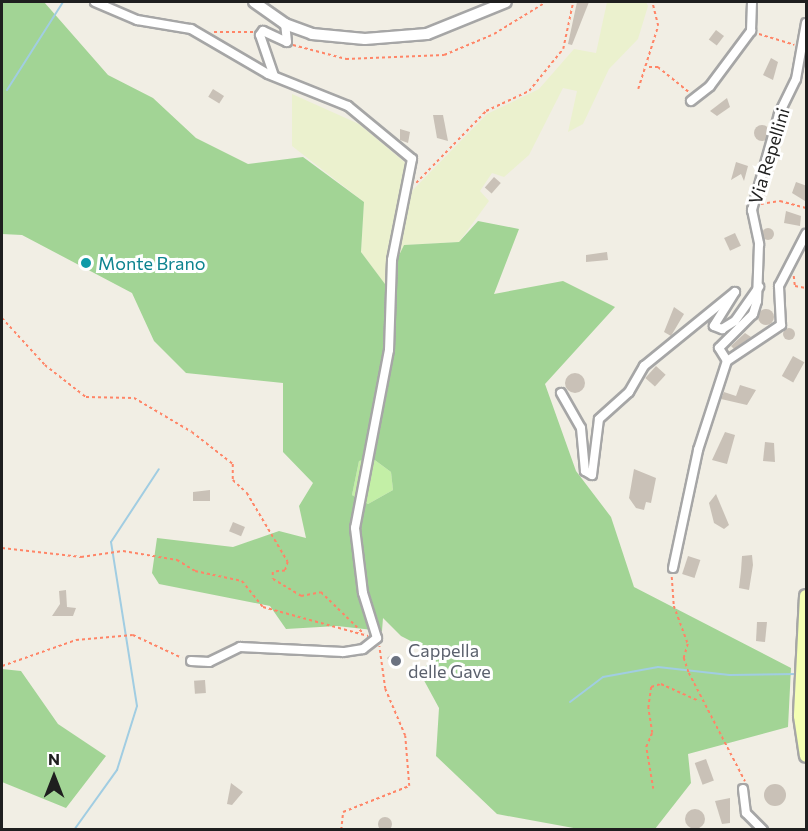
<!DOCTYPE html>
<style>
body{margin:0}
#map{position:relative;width:808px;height:831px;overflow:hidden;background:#f1eee4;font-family:Commissioner,sans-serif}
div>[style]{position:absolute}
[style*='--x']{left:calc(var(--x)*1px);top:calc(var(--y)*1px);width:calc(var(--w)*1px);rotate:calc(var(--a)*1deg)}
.farmland>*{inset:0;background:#ebf1ce}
.grass>*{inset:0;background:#c3efa6}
.forest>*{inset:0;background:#a2d495}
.stream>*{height:2px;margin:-1px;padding:0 1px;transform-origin:1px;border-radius:1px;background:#a1cde2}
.building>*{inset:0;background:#c9c1b7;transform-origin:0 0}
.round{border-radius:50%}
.path>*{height:1.5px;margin-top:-0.75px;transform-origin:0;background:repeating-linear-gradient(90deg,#ff8567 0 3px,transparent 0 6px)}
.roads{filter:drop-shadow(2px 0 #a6a6a6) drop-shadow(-2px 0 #a6a6a6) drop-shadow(0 2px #a6a6a6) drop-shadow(0 -2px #a6a6a6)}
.minor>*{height:8px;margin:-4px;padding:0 4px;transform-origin:4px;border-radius:4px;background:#fff}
.tertiary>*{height:10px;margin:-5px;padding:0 5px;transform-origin:5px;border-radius:5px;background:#fff}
.secondary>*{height:12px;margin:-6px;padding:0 6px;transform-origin:6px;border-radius:6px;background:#f4ffb4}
.dots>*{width:16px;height:16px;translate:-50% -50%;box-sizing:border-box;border:3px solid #fff;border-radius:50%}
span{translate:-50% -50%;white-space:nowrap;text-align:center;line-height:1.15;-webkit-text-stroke:6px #fff;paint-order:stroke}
.street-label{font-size:18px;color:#1f1f1f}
.culture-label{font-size:18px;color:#0d838f}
.left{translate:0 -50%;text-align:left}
.worship-label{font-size:18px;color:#5b616d}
.frame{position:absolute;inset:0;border:3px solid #1f1f1f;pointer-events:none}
.north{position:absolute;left:24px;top:747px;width:60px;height:60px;-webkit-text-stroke:4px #fff;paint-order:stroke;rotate:0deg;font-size:16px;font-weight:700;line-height:24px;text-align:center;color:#1f1f1f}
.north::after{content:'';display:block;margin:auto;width:21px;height:27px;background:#1f1f1f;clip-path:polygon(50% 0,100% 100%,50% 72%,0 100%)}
</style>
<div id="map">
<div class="farmland">
<i style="clip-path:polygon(607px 2px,646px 2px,648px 6px,638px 39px,609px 69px,583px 124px,568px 132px,577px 91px,563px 88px,529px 155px,504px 177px,492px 173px,480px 191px,489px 201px,459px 242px,404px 245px,385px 284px,361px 252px,364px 202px,292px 146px,292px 94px,359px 124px,408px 165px,404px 186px,411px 192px,487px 114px,539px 89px,574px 49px,596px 53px)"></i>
</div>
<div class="grass">
<i style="clip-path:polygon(372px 458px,391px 472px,393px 490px,368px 504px,352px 495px,359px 461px)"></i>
</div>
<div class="forest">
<i style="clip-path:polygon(evenodd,2px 2px,44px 2px,108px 75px,153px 98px,196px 138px,248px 164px,303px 157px,364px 202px,361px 252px,385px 284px,404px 245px,459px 242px,478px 221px,519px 229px,494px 294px,563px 281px,615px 307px,545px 384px,576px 471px,611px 517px,634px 587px,791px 668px,788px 727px,688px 754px,691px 783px,655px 829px,579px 829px,497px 814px,436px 756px,439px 708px,420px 673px,436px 654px,401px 636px,383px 618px,382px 631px,337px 626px,286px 629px,270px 606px,159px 584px,152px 573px,157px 538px,233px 547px,279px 531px,306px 538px,299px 506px,313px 483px,283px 452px,283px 383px,186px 373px,154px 341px,132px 293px,22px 235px,2px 234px,2px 2px,372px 458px,391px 472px,393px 490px,368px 504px,352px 495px,359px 461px,372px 458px)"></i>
<i style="clip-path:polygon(2px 669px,21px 671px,58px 724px,106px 756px,66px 808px,2px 782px)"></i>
</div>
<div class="stream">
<i style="--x:7;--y:90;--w:104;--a:-57.5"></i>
<i style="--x:570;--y:702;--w:41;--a:-37.1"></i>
<i style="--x:603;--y:677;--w:56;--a:-10.3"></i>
<i style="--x:658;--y:667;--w:72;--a:6.3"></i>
<i style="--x:730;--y:675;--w:67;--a:-0.9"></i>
<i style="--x:74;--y:830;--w:74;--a:-54.4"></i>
<i style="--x:117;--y:770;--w:67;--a:-72.6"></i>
<i style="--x:137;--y:706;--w:166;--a:-99"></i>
<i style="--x:111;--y:542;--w:87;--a:-56.7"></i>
</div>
<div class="building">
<i style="clip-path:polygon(577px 2px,589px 2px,572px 45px,568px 44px)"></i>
<i style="left:716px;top:30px;width:10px;height:12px;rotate:37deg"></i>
<i style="clip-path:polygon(771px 58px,778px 62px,773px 80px,763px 75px)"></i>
<i style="left:213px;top:89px;width:13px;height:9px;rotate:32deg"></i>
<i style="clip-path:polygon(727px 98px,730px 107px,717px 116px,710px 111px)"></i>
<i style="clip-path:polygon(433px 115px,443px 115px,448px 141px,437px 138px)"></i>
<i class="round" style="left:754px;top:125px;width:16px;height:16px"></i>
<i style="clip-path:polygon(400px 129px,410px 132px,408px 143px,400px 140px)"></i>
<i style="clip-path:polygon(736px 162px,748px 166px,744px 181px,741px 174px,731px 180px)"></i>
<i style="left:494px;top:177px;width:9px;height:14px;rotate:41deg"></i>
<i style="clip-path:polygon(796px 182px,807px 186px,805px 201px,792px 193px)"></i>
<i style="clip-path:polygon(786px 211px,801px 216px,800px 226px,784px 223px)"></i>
<i class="round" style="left:762px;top:228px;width:12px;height:12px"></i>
<i style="left:735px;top:233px;width:14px;height:12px;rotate:65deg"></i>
<i style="clip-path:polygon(607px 252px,608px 260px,586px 262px,586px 255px)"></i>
<i style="clip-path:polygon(674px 307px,684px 314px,671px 336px,664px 332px)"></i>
<i class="round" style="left:758px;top:309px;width:16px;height:16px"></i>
<i class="round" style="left:783px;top:328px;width:12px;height:12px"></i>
<i style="clip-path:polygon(745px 333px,751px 337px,734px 349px,731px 346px)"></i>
<i style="left:793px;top:356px;width:13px;height:23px;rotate:29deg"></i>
<i style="left:656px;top:366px;width:13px;height:16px;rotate:42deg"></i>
<i class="round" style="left:565px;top:373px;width:20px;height:20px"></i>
<i style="clip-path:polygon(740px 385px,756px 390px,747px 405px,721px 399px,724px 392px,736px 396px)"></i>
<i style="clip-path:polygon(725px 432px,735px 435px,727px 464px,712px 460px)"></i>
<i style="clip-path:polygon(765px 442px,774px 443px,775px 462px,763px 461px)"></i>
<i style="clip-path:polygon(634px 469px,656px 478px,651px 503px,646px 502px,644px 510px,636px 508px,629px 498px)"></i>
<i style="clip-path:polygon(210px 490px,210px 501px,193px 501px,193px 492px)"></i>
<i style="clip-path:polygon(716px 494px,729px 525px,724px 529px,714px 523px,709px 503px)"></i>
<i style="left:233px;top:522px;width:13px;height:10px;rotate:23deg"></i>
<i style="clip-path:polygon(752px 555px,753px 565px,749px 590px,739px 588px,741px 571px,742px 556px)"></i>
<i style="left:688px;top:556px;width:13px;height:19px;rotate:18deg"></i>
<i style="clip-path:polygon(66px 590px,67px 607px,76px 608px,73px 616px,52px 616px,60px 604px,59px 591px)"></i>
<i style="clip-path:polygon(757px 622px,767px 622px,765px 642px,756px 641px)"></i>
<i style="clip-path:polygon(392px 654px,403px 663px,395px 669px,387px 658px)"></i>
<i style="left:205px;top:680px;width:13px;height:11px;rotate:86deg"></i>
<i style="left:706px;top:759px;width:23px;height:12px;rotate:70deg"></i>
<i style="clip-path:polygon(231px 783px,243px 792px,232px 805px,227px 804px)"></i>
<i class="round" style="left:764px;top:784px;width:22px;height:22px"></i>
<i style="clip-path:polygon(730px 798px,730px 823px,722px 824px,715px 801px)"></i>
<i class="round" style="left:685px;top:809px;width:20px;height:20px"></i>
<i class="round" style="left:378px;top:817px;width:14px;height:14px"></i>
</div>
<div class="path">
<i style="--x:214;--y:32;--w:39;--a:0"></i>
<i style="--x:759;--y:34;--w:37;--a:17"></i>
<i style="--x:293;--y:45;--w:55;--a:14.8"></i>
<i style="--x:346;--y:59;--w:98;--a:-2.3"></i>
<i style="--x:444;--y:55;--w:54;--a:-22.8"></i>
<i style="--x:494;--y:34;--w:61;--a:-31.6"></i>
<i style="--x:649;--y:67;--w:9;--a:0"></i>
<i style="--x:658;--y:67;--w:40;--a:39"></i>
<i style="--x:638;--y:89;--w:66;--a:-72.4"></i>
<i style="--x:658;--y:26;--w:25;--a:-104"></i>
<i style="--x:416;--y:183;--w:100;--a:-45.8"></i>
<i style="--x:486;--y:111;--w:47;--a:-24.9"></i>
<i style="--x:529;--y:91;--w:54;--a:-51"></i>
<i style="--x:563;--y:49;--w:48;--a:-78"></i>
<i style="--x:761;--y:204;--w:19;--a:-9"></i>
<i style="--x:780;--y:201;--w:27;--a:15"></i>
<i style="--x:794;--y:276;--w:10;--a:84"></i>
<i style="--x:795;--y:286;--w:11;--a:10"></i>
<i style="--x:2;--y:318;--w:64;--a:47.5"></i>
<i style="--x:45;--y:365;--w:52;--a:38"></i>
<i style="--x:86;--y:397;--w:48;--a:1.2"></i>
<i style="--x:134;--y:398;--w:67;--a:30.4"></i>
<i style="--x:192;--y:432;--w:52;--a:38"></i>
<i style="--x:233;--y:464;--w:16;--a:90"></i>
<i style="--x:233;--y:480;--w:19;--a:43"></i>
<i style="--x:247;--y:493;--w:80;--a:59.3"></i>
<i style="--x:288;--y:562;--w:9;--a:108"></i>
<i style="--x:285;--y:571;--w:12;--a:175"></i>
<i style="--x:273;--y:572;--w:7;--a:90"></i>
<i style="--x:273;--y:579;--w:33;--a:31"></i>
<i style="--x:301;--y:596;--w:20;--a:-11"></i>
<i style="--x:321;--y:592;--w:60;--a:44.3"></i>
<i style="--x:2;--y:548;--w:80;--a:6.5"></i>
<i style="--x:81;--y:557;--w:42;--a:-8.1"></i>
<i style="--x:123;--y:551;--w:55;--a:9.5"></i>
<i style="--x:177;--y:560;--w:21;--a:31"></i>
<i style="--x:195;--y:571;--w:48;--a:12"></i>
<i style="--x:242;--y:581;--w:33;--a:51"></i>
<i style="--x:263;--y:607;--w:109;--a:15.4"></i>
<i style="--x:672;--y:577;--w:29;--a:86"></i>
<i style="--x:674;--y:606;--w:40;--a:69.8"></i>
<i style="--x:688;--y:644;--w:15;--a:106"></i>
<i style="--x:684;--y:658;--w:16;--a:72"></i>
<i style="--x:689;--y:673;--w:122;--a:62.6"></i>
<i style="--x:2;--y:666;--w:78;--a:-19.4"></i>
<i style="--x:76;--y:640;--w:57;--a:-5"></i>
<i style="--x:133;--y:635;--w:54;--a:25.1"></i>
<i style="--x:653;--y:789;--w:43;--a:-99.5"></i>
<i style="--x:646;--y:747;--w:15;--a:-67"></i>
<i style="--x:652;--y:733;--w:25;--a:-99"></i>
<i style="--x:648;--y:708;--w:21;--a:-82"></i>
<i style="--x:651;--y:687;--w:10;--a:-17"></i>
<i style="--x:661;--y:684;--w:42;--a:24.1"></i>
<i style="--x:341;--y:830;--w:18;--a:-84"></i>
<i style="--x:343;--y:812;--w:71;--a:-21.5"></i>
<i style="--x:409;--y:786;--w:50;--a:-94.6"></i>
<i style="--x:405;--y:736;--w:51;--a:-113.1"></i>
<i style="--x:385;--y:689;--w:43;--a:-97.9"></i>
</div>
<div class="roads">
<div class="minor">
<i style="--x:95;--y:2;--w:46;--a:23.2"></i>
<i style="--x:137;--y:20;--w:55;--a:9.5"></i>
<i style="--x:191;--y:29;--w:89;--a:30.3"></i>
<i style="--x:268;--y:74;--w:86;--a:21.8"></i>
<i style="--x:348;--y:106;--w:83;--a:39.6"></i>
<i style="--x:412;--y:159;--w:103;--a:101.2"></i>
<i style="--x:392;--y:260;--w:90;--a:91.9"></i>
<i style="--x:389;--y:350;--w:181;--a:100.8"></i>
<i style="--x:355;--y:528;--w:65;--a:83"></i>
<i style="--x:363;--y:593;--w:47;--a:72.7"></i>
<i style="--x:377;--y:638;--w:18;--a:142"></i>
<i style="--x:363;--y:649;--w:20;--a:171"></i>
<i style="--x:343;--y:652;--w:103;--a:-177.2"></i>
<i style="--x:240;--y:647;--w:34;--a:154"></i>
<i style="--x:209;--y:662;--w:18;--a:-177"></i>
<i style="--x:806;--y:23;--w:57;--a:100.1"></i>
<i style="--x:796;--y:79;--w:39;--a:116"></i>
<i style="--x:779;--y:114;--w:100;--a:105.7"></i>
<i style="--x:752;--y:210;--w:35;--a:78"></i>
<i style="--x:759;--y:244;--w:57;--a:92"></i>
<i style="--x:757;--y:301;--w:14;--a:107"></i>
<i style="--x:753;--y:314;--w:48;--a:135"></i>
<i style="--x:719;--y:348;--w:15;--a:58"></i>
<i style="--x:727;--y:361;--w:65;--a:-33.7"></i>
<i style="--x:781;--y:325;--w:39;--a:-93"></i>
<i style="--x:779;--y:286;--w:59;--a:-62.6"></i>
<i style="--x:274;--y:76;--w:43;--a:-108.9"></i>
<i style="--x:260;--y:35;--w:5;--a:-53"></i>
<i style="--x:263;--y:31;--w:26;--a:25"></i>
<i style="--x:287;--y:42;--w:18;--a:-96"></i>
<i style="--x:691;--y:101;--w:24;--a:-38"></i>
<i style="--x:710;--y:86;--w:69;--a:-53.3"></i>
<i style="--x:751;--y:31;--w:29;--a:-88"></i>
<i style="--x:561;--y:393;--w:40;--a:60.3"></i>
<i style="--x:581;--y:428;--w:43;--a:84.7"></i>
<i style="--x:585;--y:471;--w:8;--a:30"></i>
<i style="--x:592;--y:475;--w:56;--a:-82.9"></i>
<i style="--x:599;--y:419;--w:40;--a:-42"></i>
<i style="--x:629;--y:392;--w:30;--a:-60"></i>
<i style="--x:644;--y:366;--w:117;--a:-39.1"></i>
<i style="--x:735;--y:292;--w:40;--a:122"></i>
<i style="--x:714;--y:326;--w:9;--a:21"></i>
<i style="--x:722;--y:329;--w:15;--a:-32"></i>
<i style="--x:735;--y:321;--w:42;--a:-54.8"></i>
<i style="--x:673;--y:568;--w:121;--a:-78"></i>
<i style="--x:698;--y:450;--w:94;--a:-72"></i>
<i style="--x:743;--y:789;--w:24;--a:83"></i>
<i style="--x:746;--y:813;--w:24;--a:45"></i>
</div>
<div class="tertiary">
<i style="--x:254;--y:2;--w:38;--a:35"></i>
<i style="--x:285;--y:24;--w:29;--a:20"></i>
<i style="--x:312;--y:34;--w:53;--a:5.4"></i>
<i style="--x:365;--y:39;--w:62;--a:-4.6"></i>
<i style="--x:427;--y:34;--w:85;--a:-22.1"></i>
</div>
<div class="secondary">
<i style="--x:806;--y:596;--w:120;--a:92.9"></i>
<i style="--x:800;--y:716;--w:40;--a:81.5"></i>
</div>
</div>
<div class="dots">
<i style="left:86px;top:263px;background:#0f9aa8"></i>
<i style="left:396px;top:661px;background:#6b7280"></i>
</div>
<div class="street-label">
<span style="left:769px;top:156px;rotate:-73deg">Via Repellini</span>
</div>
<div class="culture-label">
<span class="left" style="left:98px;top:263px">Monte Brano</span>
</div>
<div class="worship-label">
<span class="left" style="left:408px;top:661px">Cappella<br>delle Gave</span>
</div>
<div class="frame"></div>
<div class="north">N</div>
</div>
